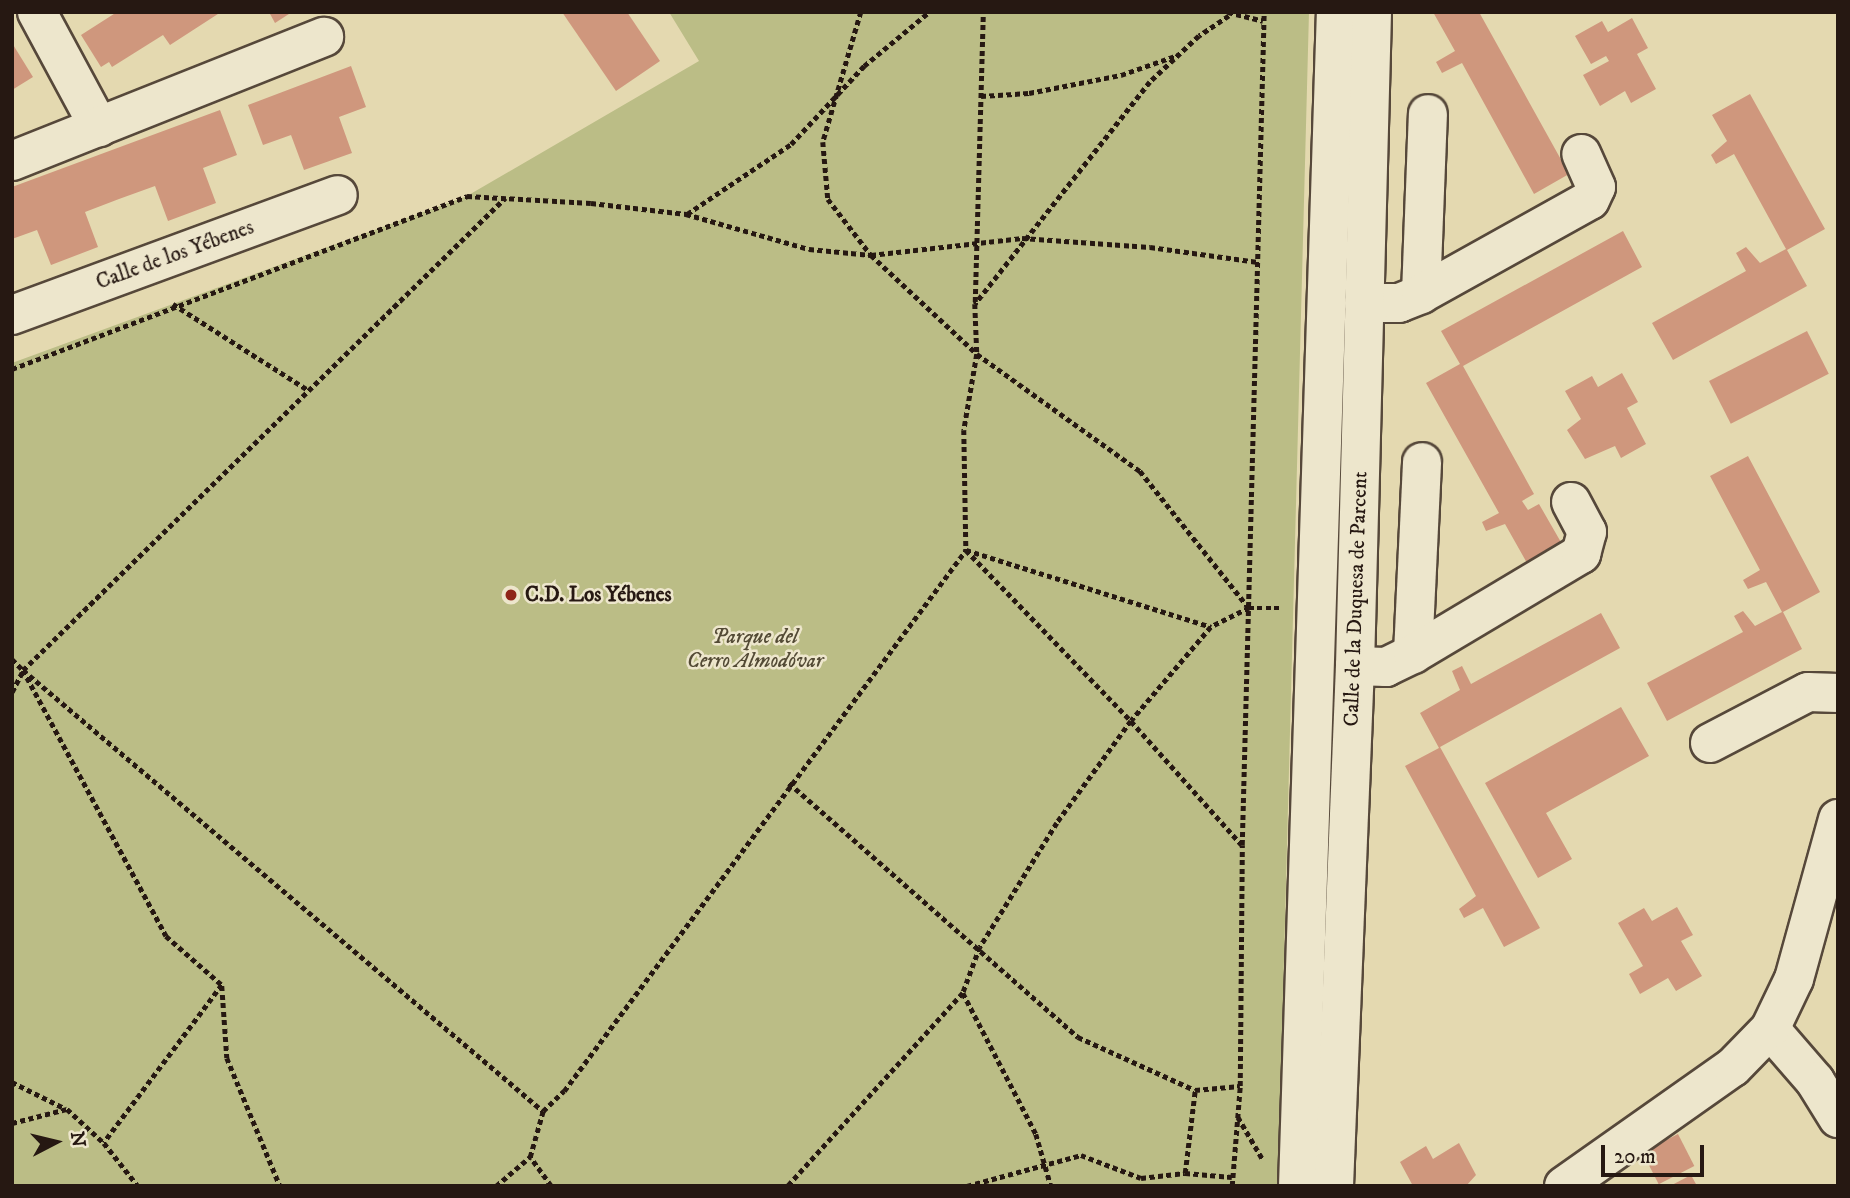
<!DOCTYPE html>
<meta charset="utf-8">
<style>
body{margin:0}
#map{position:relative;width:1850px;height:1198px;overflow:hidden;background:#e4d9b0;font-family:"IM FELL DW Pica",serif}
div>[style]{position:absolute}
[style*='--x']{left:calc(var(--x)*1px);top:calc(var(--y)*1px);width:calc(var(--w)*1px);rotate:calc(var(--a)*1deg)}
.green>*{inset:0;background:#bbbd86}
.building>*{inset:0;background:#cf977d;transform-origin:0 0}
.path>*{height:4.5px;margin-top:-2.25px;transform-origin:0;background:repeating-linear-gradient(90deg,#261812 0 5px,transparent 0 8.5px)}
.roads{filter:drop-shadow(2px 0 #56483a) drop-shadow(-2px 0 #56483a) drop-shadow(0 2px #56483a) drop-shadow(0 -2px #56483a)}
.minor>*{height:38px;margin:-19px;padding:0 19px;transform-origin:19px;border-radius:19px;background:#ede6cc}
.dots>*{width:19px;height:19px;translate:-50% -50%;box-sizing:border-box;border:4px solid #ede6cc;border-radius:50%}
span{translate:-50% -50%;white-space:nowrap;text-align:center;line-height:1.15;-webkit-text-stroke:5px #ede6cc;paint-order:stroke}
.street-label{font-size:21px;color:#261812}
.poi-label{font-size:21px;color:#261812;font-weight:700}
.left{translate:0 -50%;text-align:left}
.park-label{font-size:21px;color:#534a35;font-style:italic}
.frame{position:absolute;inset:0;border:14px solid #261812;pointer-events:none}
.north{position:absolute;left:21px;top:1107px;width:70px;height:70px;-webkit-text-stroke:5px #ede6cc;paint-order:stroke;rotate:83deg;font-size:19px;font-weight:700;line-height:28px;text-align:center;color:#261812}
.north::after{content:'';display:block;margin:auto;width:24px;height:32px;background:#261812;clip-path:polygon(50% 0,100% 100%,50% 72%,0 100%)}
.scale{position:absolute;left:1601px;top:1145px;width:103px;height:32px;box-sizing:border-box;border:4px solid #261812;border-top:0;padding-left:9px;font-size:21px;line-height:24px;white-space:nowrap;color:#261812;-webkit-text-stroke:5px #ede6cc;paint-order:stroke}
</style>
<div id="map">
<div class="green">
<i style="clip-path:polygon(669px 12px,1309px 12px,1278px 1186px,12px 1186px,12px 363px,467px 196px,699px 61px)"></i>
</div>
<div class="building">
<i style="clip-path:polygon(117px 12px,221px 12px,170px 45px,163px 35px,112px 67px,109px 62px,101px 67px,81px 35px)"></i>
<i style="clip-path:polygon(269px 12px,292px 12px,275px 23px)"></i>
<i style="clip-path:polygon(562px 12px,627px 12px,660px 61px,616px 91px)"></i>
<i style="clip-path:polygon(1433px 12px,1479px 12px,1569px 174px,1534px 194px,1462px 63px,1442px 73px,1436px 62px,1455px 51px)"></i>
<i style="clip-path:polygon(1632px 18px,1648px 48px,1637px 54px,1656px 89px,1631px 103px,1625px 91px,1600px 106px,1583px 75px,1609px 61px,1606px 56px,1591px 64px,1575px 36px,1602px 21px,1608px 32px)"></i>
<i style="clip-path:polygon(12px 43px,33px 77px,12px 90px)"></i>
<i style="clip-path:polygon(351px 66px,366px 107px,339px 117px,352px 153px,304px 170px,291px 135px,263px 145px,248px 105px)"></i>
<i style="clip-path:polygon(1750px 94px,1825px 229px,1787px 250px,1807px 286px,1673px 360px,1652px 323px,1746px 271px,1736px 253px,1746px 247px,1760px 263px,1786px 249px,1734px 154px,1716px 164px,1711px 155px,1727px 141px,1712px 115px)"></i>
<i style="clip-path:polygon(220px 110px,237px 155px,203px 168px,216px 203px,168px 221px,155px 186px,119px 199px,85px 212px,98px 247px,51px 265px,37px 230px,12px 239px,12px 187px)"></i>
<i style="clip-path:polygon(1623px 231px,1642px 267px,1463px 366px,1534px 494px,1522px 501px,1528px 510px,1539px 504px,1562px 544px,1527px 563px,1505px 524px,1486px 531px,1482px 522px,1499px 513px,1426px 383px,1460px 364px,1441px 331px)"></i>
<i style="left:1807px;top:331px;width:48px;height:110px;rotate:63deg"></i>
<i style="clip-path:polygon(1622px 373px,1638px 402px,1627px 408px,1646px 444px,1621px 458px,1615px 446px,1585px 459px,1567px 430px,1581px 419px,1565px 391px,1592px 376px,1598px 387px)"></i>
<i style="clip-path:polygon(1748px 456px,1820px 592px,1783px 612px,1802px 649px,1667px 721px,1647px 683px,1743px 632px,1734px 616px,1743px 611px,1755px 626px,1782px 612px,1766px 582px,1748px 589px,1743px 580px,1760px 570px,1710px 476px)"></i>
<i style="clip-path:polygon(1601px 613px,1620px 648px,1440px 747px,1540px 928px,1504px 947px,1483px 908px,1464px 918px,1459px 909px,1476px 896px,1405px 766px,1439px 748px,1420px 713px,1460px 690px,1452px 671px,1462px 666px,1471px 684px)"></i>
<i style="clip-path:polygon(1621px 707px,1649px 756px,1546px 813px,1572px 859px,1538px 878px,1485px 783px)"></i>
<i style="clip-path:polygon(1677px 907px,1693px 935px,1681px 941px,1702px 976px,1676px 991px,1668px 978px,1640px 994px,1629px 974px,1643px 966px,1618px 923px,1644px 908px,1652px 921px)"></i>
<i style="left:1678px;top:1134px;width:36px;height:40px;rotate:63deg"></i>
<i style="clip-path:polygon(1459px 1143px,1476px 1175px,1466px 1186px,1413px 1186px,1400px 1162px,1426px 1146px,1433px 1159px)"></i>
<i style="clip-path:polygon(1691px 1175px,1697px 1186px,1670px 1186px)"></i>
</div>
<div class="path">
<i style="--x:861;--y:12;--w:135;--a:106.3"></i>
<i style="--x:823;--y:142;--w:57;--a:85"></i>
<i style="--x:828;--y:199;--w:71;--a:52.5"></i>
<i style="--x:871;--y:255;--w:145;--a:43"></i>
<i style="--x:977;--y:354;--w:201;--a:35.7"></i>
<i style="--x:1140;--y:471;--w:175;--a:51.5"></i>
<i style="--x:1249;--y:608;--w:42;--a:153.4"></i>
<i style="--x:1228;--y:12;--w:36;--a:14"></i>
<i style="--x:1229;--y:16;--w:36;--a:146"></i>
<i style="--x:1199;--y:36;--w:67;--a:136.8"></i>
<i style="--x:1150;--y:82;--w:283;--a:128.2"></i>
<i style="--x:975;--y:304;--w:50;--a:87.7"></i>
<i style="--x:977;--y:354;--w:77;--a:99.7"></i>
<i style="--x:964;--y:430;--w:120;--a:89"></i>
<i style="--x:966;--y:550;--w:238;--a:46"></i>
<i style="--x:1131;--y:721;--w:166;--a:48.2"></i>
<i style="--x:981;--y:96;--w:48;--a:-3.6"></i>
<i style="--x:1029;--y:93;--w:94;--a:-11.1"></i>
<i style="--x:1121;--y:75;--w:60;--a:-19.3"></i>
<i style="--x:687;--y:214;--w:125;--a:-33.9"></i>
<i style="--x:791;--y:144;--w:107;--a:-46.9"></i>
<i style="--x:864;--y:66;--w:85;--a:-39.7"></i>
<i style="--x:975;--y:302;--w:290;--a:-88.4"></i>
<i style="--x:173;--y:304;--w:160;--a:32.5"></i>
<i style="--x:12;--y:369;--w:487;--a:-20.8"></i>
<i style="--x:467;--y:196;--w:124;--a:3.2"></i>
<i style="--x:591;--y:203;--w:96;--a:6.6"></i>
<i style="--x:686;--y:214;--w:128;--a:15.9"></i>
<i style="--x:809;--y:249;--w:62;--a:5.5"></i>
<i style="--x:871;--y:255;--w:152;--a:-6.4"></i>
<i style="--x:1022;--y:238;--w:128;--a:4"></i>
<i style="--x:1150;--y:247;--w:109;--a:7.9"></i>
<i style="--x:1249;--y:608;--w:31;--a:0"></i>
<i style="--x:12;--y:659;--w:16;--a:45"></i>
<i style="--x:23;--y:670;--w:302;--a:61.7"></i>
<i style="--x:166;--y:936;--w:74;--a:41.2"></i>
<i style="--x:222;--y:985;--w:197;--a:126.8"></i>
<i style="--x:23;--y:670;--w:682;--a:40.3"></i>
<i style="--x:12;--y:692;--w:25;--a:-63"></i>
<i style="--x:23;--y:670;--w:675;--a:-44.4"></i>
<i style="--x:789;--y:783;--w:385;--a:41.3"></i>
<i style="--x:1078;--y:1037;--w:128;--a:24.4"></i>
<i style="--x:222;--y:986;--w:72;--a:86"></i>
<i style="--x:227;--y:1058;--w:139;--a:67.5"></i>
<i style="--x:963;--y:993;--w:159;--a:62.6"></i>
<i style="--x:1036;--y:1134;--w:54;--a:73.9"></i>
<i style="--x:12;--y:1082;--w:60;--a:26.6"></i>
<i style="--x:1238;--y:1117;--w:48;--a:59.7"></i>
<i style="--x:12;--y:1123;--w:57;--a:-14.3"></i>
<i style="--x:67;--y:1109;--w:50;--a:42.6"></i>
<i style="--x:104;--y:1143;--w:55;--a:51.7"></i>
<i style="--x:1185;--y:1173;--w:84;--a:-83.1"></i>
<i style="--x:1195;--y:1090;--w:45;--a:-5.1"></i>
<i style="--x:496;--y:1186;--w:45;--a:-40.5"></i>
<i style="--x:551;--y:1186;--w:36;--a:-126"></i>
<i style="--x:530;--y:1157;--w:48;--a:-74.2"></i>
<i style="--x:543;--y:1111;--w:29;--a:-44"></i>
<i style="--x:564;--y:1091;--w:674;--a:-53.39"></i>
<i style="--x:966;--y:550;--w:257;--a:17.4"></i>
<i style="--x:1211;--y:627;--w:123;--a:130.4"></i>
<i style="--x:1131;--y:721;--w:126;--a:126"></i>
<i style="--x:1057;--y:823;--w:146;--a:121.8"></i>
<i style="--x:980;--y:947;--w:49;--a:110.3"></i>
<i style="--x:963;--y:993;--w:261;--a:132.2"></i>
<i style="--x:967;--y:1186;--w:118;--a:-15.2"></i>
<i style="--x:1081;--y:1155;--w:64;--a:21"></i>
<i style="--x:1141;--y:1178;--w:44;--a:-6.5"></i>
<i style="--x:1185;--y:1173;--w:47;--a:4.9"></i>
<i style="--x:1232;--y:1186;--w:100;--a:-85.4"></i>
<i style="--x:1240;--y:1086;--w:241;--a:-89.5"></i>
<i style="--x:1242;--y:845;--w:833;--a:-88.49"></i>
</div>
<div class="roads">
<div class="minor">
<i style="--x:37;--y:12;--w:131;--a:61.7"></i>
<i style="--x:12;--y:161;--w:336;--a:-21.7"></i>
<i style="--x:1421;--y:294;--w:180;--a:-87.8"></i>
<i style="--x:1364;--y:303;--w:35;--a:0"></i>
<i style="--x:1399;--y:303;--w:24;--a:-22"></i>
<i style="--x:1421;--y:294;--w:193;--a:-29.1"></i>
<i style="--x:1590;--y:200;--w:14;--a:-65"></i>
<i style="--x:1596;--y:187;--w:36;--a:-114"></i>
<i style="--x:12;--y:315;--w:347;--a:-20.2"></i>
<i style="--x:1413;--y:654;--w:192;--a:-87.3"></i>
<i style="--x:1355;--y:666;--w:31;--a:2"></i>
<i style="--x:1386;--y:667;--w:30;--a:-26"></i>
<i style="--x:1413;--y:654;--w:196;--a:-30.8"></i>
<i style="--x:1581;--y:554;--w:23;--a:-75"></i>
<i style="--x:1587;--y:532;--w:34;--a:-118"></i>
<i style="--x:1710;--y:743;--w:110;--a:-27.5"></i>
<i style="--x:1808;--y:692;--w:30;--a:2"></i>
<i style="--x:1770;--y:1029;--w:69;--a:49.1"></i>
<i style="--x:1815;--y:1081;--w:44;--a:58.1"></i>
<i style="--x:1298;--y:1186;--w:1175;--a:-88.15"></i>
<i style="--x:1334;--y:1186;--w:520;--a:-87.69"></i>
<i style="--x:1355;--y:666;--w:654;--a:-88.51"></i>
<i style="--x:1564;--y:1186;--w:207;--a:-35.2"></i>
<i style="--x:1733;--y:1067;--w:53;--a:-45.8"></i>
<i style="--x:1770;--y:1029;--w:55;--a:-64.4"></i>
<i style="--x:1794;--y:979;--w:166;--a:-74.6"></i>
</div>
</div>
<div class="dots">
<i style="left:511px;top:595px;background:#8f2418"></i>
</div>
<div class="street-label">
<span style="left:175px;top:255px;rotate:-20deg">Calle de los Yébenes</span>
<span style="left:1356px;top:599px;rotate:-88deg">Calle de la Duquesa de Parcent</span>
</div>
<div class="poi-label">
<span class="left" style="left:525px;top:595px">C.D. Los Yébenes</span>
</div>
<div class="park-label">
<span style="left:755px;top:649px">Parque del<br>Cerro Almodóvar</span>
</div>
<div class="frame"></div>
<div class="north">N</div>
<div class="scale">20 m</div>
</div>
